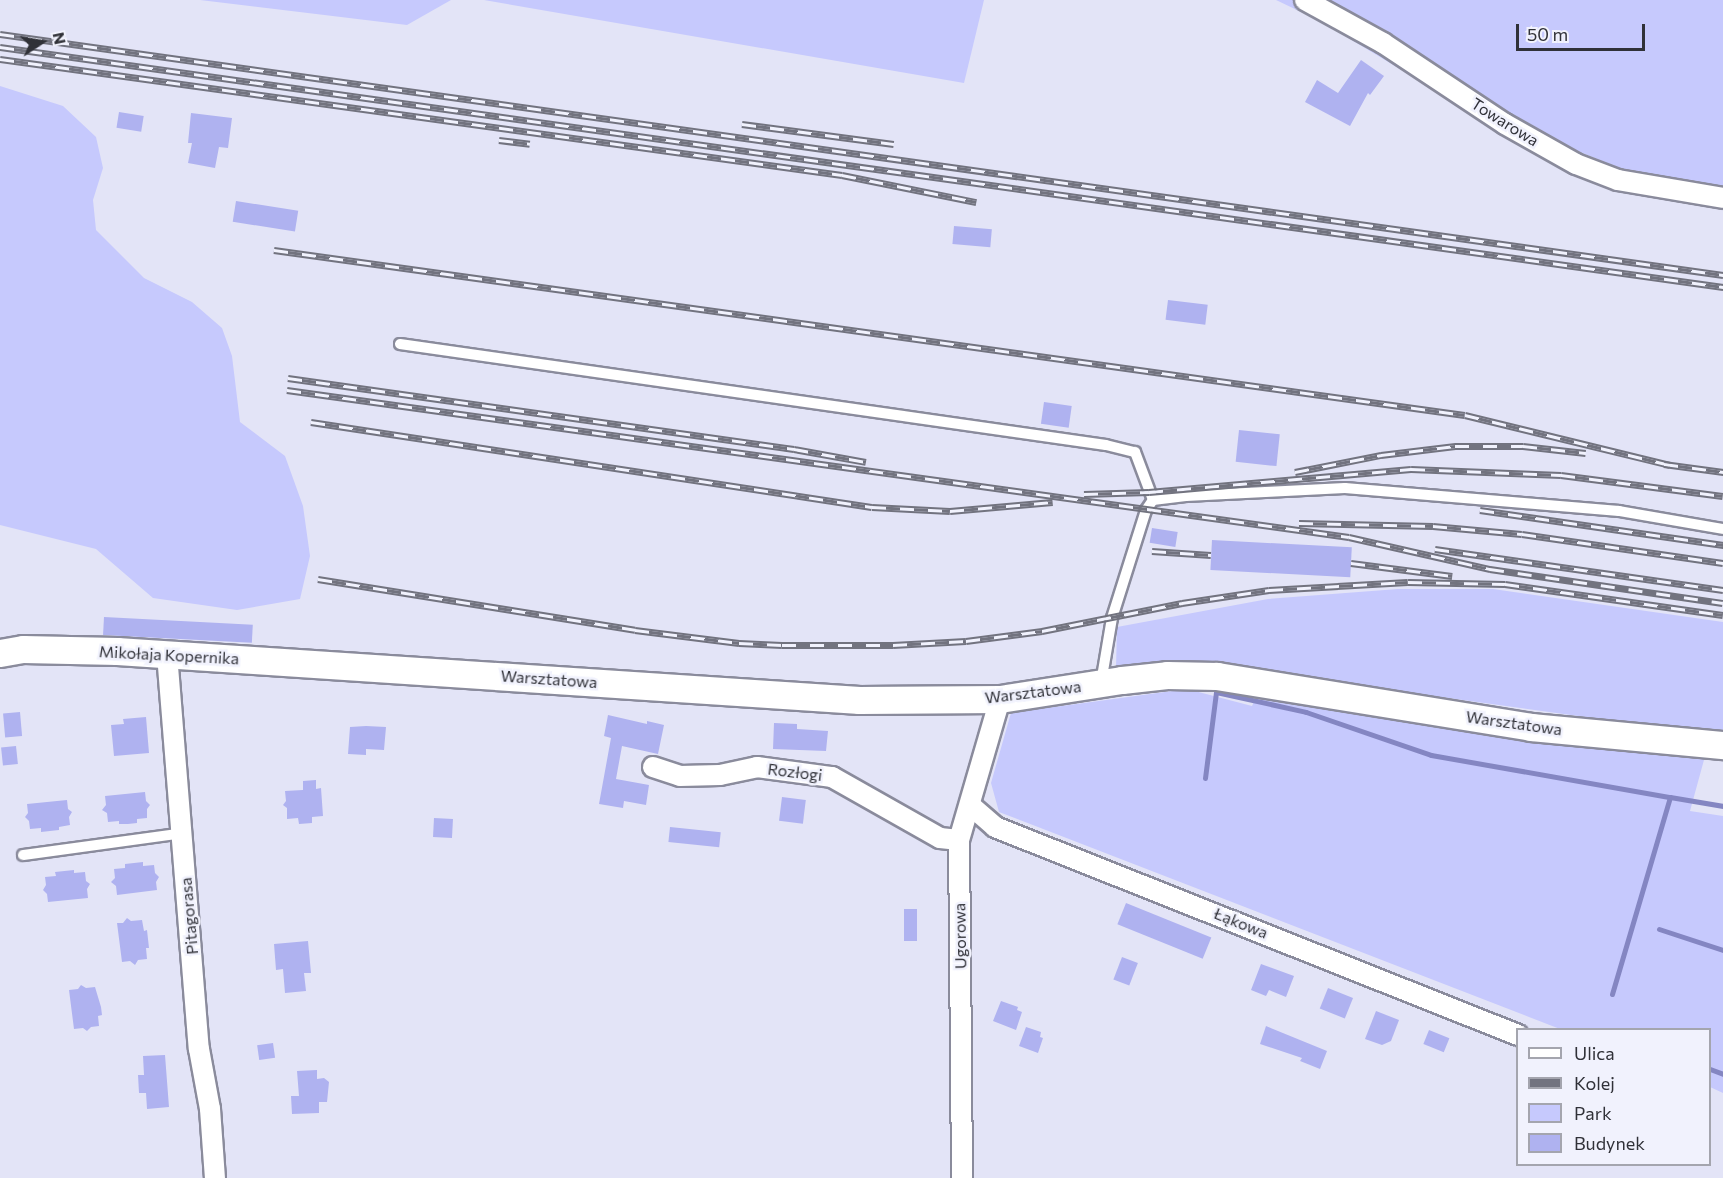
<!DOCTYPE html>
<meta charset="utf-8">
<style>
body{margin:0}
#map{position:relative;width:1723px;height:1178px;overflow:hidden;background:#e3e4f7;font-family:Commissioner,sans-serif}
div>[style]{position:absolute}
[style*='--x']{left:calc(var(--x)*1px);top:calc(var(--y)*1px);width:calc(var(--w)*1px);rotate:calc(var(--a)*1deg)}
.green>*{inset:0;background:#c6c9fd}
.stream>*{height:5px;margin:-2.5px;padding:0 2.5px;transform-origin:2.5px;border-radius:2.5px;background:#8486c2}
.building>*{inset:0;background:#afb2f0;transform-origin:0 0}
.roads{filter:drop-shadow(2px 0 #8a8b9c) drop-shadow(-2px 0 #8a8b9c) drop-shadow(0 2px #8a8b9c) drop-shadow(0 -2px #8a8b9c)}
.lane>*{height:10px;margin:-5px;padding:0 5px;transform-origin:5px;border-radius:5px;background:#fff}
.street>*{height:20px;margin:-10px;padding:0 10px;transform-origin:10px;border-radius:10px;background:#fff}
.secondary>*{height:27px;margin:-13.5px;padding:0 13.5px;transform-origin:13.5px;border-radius:13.5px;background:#fff}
.rail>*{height:7px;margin-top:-3.5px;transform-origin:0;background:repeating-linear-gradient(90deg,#f1f2fd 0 14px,#72737f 0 28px);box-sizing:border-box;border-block:2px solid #72737f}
span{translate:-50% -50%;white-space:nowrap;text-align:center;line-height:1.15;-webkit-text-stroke:5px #f1f2fd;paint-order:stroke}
.street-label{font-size:16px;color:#303138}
.legend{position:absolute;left:1516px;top:1028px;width:195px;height:138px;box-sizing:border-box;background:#f1f2fd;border:2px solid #a4a5ae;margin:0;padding:8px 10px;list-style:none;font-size:18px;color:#303138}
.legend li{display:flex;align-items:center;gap:12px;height:30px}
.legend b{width:30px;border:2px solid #a4a5ae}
.north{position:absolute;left:12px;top:12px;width:60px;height:60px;-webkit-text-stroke:4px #f1f2fd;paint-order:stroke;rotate:78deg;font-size:16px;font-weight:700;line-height:24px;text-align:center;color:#303138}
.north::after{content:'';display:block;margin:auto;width:21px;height:27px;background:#303138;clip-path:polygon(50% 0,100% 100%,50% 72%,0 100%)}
.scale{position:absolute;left:1516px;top:24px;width:129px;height:27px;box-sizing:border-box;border:3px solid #303138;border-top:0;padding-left:8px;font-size:18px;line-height:21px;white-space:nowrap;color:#303138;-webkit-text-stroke:4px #f1f2fd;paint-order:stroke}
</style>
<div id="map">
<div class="green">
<i style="clip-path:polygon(200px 0,451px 0,407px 25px)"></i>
<i style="clip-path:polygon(484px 0,984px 0,964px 83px)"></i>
<i style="clip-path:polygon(1276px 0,1723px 0,1723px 191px,1626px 171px,1527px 130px,1437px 71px,1430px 87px,1320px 21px)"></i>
<i style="clip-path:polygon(0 86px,63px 106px,96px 137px,103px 168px,93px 200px,96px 230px,144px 278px,192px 302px,222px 328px,232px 356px,240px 422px,285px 456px,303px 506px,310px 556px,300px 599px,237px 610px,153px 598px,96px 549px,0 525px)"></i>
<i style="clip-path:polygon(1398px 589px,1493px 589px,1723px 622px,1723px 730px,1643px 725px,1318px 680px,1116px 668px,1117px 627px,1268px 599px)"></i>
<i style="clip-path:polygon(1187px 689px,1252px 706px,1259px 691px,1707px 749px,1690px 811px,1723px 816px,1723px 1093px,1710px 1087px,1710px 1030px,1560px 1029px,999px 812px,991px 783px,1011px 713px)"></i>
</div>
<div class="stream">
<i style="--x:1205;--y:778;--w:87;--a:-82.7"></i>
<i style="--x:1216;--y:692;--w:92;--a:12.5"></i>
<i style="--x:1306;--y:712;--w:132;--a:19"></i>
<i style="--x:1431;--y:755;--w:243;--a:10"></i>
<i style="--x:1659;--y:929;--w:67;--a:18.2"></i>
<i style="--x:1612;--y:994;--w:205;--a:-73.6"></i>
<i style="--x:1670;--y:797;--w:54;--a:9.6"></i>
<i style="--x:1710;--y:1069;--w:14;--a:21"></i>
</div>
<div class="building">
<i style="clip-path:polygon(1361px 60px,1384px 76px,1370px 95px,1368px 93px,1350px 126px,1305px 102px,1317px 80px,1338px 93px)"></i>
<i style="left:119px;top:112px;width:25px;height:16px;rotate:9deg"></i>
<i style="clip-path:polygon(191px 113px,232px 118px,228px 148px,219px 147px,215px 168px,188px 163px,192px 143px,188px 143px)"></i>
<i style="left:236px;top:201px;width:63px;height:21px;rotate:9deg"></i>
<i style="left:954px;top:226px;width:38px;height:18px;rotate:5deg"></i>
<i style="left:1168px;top:300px;width:40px;height:20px;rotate:7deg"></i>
<i style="left:1044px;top:402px;width:28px;height:22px;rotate:8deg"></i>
<i style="left:1239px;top:430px;width:41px;height:32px;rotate:6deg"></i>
<i style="left:1152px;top:528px;width:26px;height:15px;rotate:9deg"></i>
<i style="left:1212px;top:540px;width:140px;height:30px;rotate:3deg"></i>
<i style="left:104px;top:617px;width:149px;height:18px;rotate:3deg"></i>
<i style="left:20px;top:712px;width:24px;height:17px;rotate:85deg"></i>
<i style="clip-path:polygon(608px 715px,647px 724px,647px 721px,664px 725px,658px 754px,622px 746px,616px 779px,649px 785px,646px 805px,624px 801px,623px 808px,599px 804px,611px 738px,604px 736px)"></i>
<i style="clip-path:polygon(146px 717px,149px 753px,114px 756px,111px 725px,124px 724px,123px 719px)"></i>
<i style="clip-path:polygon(774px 723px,797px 724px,797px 729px,828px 731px,826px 751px,773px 749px)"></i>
<i style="clip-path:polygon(366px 726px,386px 727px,384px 750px,366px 749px,366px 755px,348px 754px,350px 727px)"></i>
<i style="left:16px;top:746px;width:18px;height:15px;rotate:84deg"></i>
<i style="clip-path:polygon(316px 780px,316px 789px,321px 788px,323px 816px,312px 817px,312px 823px,299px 824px,298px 818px,287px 819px,287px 808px,283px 805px,286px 801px,285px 791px,303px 790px,303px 781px)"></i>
<i style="clip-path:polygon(145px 792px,146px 801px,150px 805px,147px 809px,147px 818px,137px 819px,137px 823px,128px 824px,119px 824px,119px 821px,108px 822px,107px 813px,102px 810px,106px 805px,105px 796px)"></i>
<i style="left:782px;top:797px;width:24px;height:24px;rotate:7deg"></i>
<i style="clip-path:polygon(67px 800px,68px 809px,72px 812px,69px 817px,70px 825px,59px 827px,59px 830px,41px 832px,41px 828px,30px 829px,29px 821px,25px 817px,28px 813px,27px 804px)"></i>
<i style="left:434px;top:818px;width:19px;height:19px;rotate:3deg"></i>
<i style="left:670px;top:827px;width:51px;height:15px;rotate:6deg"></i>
<i style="clip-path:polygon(143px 862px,143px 866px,154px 865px,155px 873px,159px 877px,156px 882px,157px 890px,117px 895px,116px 886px,111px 882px,115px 878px,114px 869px,125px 868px,125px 864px)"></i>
<i style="clip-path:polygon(74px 870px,74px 873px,85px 872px,86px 881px,90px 884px,87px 889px,88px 898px,48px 902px,47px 894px,43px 890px,46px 885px,45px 877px,56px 876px,55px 872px)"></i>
<i style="left:1126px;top:903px;width:92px;height:23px;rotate:22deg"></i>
<i style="left:904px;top:909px;width:13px;height:32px"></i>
<i style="clip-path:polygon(127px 918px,131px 921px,142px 920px,144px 931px,147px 930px,149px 948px,146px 948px,147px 959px,138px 960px,135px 965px,130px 961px,122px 962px,117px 923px,123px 923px)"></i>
<i style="clip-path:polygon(308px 941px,311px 973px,304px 973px,306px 991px,285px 993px,283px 969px,276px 970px,274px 944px)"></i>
<i style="left:1122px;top:957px;width:17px;height:24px;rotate:21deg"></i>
<i style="clip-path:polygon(1261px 964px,1294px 976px,1286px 997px,1269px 990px,1266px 996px,1251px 990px)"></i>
<i style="clip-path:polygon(81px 985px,86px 988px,95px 987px,101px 1007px,102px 1015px,98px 1016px,99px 1026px,91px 1027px,87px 1031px,83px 1028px,74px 1029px,69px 990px,78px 989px)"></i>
<i style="left:1328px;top:988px;width:27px;height:22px;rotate:22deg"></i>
<i style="clip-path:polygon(1001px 1001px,1018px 1007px,1017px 1010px,1022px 1012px,1016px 1030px,993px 1021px)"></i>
<i style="clip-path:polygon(1376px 1011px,1399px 1020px,1391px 1041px,1382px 1045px,1365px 1039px)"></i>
<i style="clip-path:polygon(1266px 1026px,1327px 1051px,1320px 1069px,1300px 1061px,1302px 1058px,1260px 1044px)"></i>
<i style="clip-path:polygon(1026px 1027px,1041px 1032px,1040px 1037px,1043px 1038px,1038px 1053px,1019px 1046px)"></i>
<i style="left:1429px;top:1030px;width:22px;height:15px;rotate:22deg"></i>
<i style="left:273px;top:1043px;width:15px;height:16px;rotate:82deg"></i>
<i style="clip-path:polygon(165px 1055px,169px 1107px,147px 1109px,146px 1093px,139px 1093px,138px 1075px,144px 1075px,143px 1056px)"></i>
<i style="clip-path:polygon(317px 1070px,317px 1079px,324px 1078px,329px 1082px,327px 1102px,319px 1102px,319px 1113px,292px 1114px,291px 1096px,299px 1096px,297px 1071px)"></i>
</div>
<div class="roads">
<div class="lane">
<i style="--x:400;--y:344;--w:713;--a:8.14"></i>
<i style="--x:1106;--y:445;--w:30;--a:14"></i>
<i style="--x:1135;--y:452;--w:51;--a:69.4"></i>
<i style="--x:1101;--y:683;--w:66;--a:-80.4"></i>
<i style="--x:1112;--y:618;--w:113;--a:-72.5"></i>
<i style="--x:1146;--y:510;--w:12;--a:-55"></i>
<i style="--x:1153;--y:500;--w:33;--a:-7"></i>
<i style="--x:1186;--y:496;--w:159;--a:-2.9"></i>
<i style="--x:1345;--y:488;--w:275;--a:4.8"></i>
<i style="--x:1619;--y:511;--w:106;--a:9.8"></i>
<i style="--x:23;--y:855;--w:162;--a:-7.8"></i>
</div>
<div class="street">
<i style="--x:1305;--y:0;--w:89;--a:28.9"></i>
<i style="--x:1383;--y:43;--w:146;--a:33.6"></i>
<i style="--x:1505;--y:124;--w:81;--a:29.4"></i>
<i style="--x:1576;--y:164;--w:45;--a:20.9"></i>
<i style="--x:1618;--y:180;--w:107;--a:9.7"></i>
<i style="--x:167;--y:654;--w:396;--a:85.4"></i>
<i style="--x:199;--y:1049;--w:61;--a:79.6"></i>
<i style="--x:210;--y:1109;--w:69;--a:85.9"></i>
<i style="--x:653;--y:767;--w:28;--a:18"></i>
<i style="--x:680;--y:776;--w:40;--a:-1.4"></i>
<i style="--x:720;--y:775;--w:38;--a:-12"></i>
<i style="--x:757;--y:767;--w:76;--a:7.6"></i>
<i style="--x:832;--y:777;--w:124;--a:29.5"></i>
<i style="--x:940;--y:838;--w:19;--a:6"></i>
<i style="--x:970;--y:805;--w:33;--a:41"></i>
<i style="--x:995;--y:827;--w:563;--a:21.69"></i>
<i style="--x:962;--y:1178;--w:338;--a:-90.5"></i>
<i style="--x:959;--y:840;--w:147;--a:-73.8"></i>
</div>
<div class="secondary">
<i style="--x:0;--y:653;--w:23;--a:-10"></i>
<i style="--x:23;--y:649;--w:94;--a:1.2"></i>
<i style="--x:117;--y:651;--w:744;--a:3.78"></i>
<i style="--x:859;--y:700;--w:141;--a:-0.4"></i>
<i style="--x:1000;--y:699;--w:123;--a:-8.9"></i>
<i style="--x:1122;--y:680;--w:45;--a:-6.3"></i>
<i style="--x:1167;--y:675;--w:50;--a:1.1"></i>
<i style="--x:1217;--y:676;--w:318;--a:9.2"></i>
<i style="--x:1531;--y:727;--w:193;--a:5.4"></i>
</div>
</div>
<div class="rail">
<i style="--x:0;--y:34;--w:1740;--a:7.96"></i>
<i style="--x:0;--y:47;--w:1740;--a:7.93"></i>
<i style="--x:0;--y:59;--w:850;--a:7.84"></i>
<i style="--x:842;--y:175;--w:137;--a:11.4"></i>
<i style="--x:742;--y:124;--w:153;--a:7.5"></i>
<i style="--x:499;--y:140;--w:31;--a:7"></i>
<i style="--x:274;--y:250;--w:1202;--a:7.89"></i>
<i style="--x:1465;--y:415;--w:211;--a:13.7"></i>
<i style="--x:288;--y:378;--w:511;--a:7.99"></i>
<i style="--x:794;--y:449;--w:73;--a:10.2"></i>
<i style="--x:287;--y:390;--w:1072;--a:7.88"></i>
<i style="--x:1349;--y:537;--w:145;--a:12.8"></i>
<i style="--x:1490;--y:569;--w:235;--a:8.3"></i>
<i style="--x:311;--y:422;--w:567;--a:8.62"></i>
<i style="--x:872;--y:507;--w:78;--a:2.9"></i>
<i style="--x:950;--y:511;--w:103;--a:-5"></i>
<i style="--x:1664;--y:464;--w:60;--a:7.7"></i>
<i style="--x:1295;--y:472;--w:88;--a:-11.2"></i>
<i style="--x:1381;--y:455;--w:75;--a:-6.9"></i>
<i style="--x:1455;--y:446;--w:68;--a:0"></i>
<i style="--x:1523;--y:446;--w:63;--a:6.3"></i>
<i style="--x:1084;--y:494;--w:65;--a:-1.8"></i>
<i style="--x:1149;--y:492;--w:263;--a:-5"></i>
<i style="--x:1411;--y:469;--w:150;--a:2.3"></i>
<i style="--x:1561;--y:475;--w:163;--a:7.4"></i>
<i style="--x:1480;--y:510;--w:246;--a:8.2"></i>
<i style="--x:1299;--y:523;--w:134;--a:1.3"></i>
<i style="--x:1433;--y:526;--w:89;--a:5.1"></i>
<i style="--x:1522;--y:534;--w:203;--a:8.2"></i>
<i style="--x:1435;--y:549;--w:291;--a:8.1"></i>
<i style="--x:1152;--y:551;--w:59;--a:3.9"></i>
<i style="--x:1351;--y:563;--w:102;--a:7.3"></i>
<i style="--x:318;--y:579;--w:321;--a:9.1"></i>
<i style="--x:635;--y:630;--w:105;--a:7.1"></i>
<i style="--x:739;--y:643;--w:43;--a:2.7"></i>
<i style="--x:782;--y:645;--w:111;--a:0"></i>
<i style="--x:893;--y:645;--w:73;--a:-3.1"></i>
<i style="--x:966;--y:641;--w:77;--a:-7.5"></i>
<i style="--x:1042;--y:631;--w:143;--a:-11.3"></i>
<i style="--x:1182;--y:603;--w:88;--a:-8.5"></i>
<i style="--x:1269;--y:590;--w:139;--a:-3.3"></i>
<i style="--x:1408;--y:582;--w:97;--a:1.2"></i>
<i style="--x:1505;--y:584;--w:220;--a:8.1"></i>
</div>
<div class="street-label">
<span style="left:1505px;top:122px;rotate:32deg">Towarowa</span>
<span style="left:169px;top:655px;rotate:3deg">Mikołaja Kopernika</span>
<span style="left:549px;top:679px;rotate:4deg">Warsztatowa</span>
<span style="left:1033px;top:692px;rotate:-7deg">Warsztatowa</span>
<span style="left:1514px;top:723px;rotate:8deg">Warsztatowa</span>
<span style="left:795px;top:772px;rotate:7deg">Rozłogi</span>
<span style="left:189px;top:916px;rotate:-95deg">Pitagorasa</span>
<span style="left:1241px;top:923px;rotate:22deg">Łąkowa</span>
<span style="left:960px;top:936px;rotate:-91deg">Ugorowa</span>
</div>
<ul class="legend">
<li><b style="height:8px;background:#fff"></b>Ulica</li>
<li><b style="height:8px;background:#72737f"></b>Kolej</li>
<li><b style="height:16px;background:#c6c9fd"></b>Park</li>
<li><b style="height:16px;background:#afb2f0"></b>Budynek</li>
</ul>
<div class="north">N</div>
<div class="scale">50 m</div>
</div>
